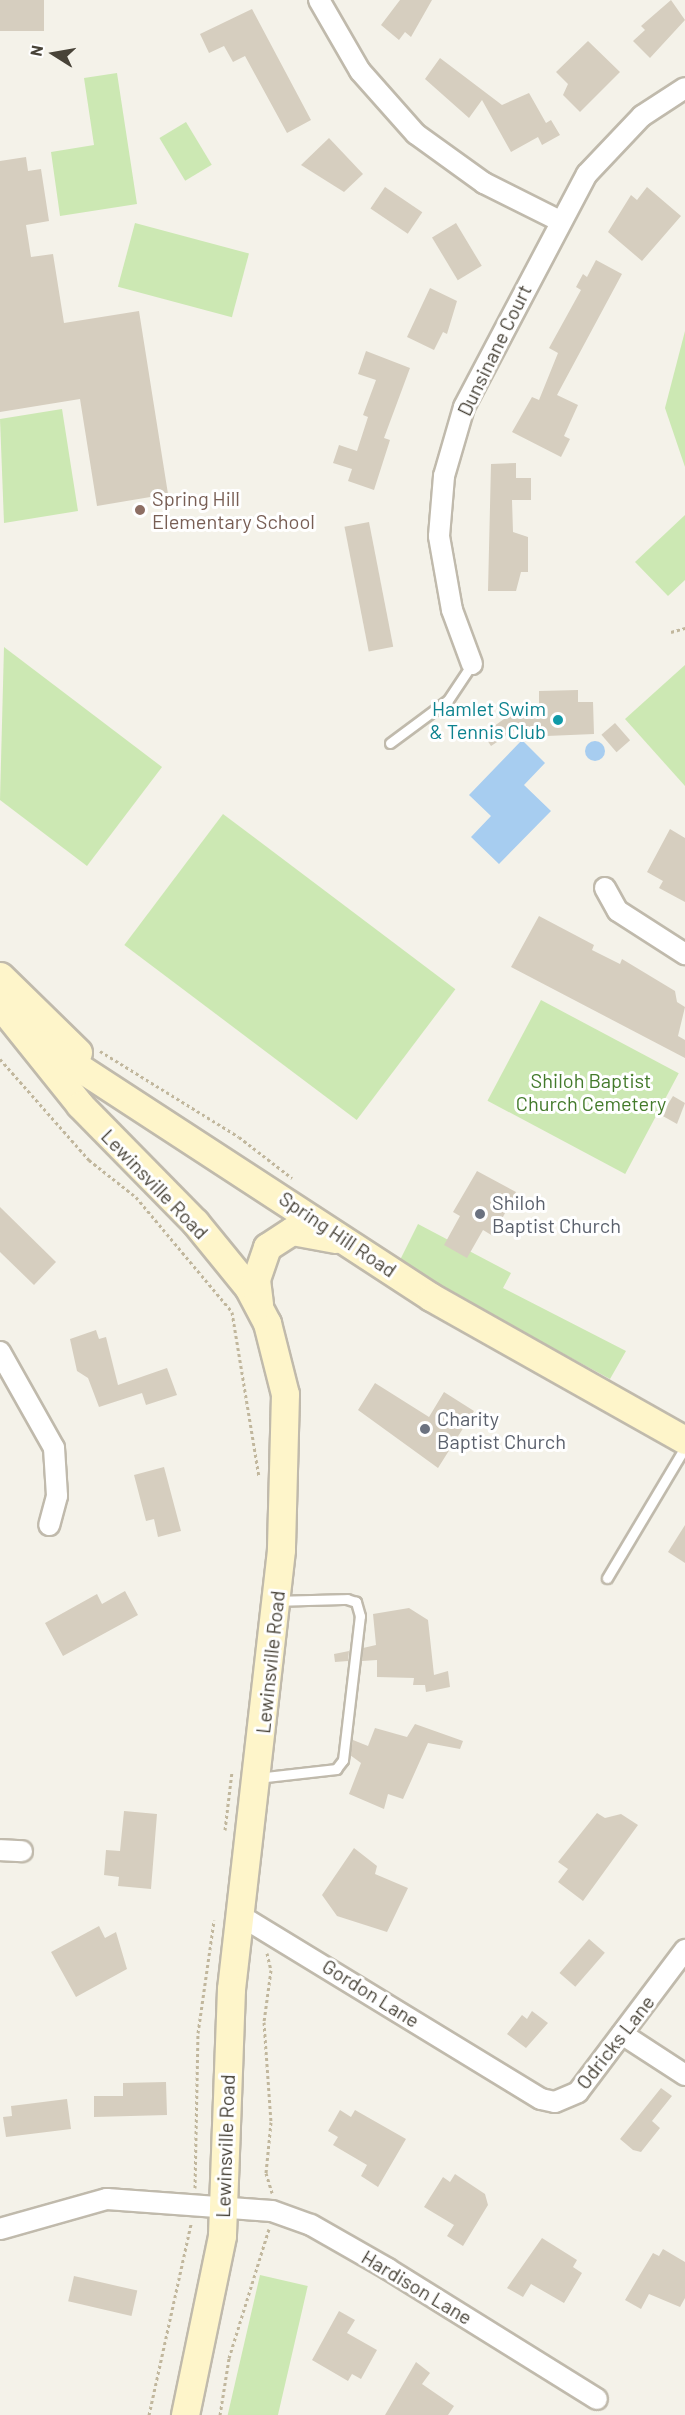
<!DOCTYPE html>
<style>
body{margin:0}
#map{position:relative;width:685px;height:2415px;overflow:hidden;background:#f4f2e9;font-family:Barlow,sans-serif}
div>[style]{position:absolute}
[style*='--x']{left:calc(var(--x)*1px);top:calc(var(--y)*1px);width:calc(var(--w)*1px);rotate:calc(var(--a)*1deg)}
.green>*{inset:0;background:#cce8b3;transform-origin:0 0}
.water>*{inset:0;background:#a7cdf0}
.round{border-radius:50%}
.building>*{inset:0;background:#d6cebf;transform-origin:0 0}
.path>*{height:3px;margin-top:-1.5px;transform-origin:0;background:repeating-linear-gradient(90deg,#c1b79d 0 3px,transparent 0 6px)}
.roads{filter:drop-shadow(2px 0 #c0baac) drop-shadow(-2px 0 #c0baac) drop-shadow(0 2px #c0baac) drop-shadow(0 -2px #c0baac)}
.service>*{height:9px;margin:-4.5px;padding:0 4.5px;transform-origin:4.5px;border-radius:4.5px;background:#fff}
.minor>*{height:20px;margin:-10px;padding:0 10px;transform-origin:10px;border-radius:10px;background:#fff}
.secondary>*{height:27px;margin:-13.5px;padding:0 13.5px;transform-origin:13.5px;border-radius:13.5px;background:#fef5ca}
.dots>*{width:16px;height:16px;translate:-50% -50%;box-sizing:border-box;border:3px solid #fff;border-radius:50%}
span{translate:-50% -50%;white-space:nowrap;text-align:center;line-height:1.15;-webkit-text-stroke:6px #fff;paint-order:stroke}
.street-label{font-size:20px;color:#484338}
.education-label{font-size:20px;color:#785e54}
.left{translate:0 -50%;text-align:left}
.culture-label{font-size:20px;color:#0d838f}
.right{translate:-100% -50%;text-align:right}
.park-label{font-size:20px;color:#437a2b}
.worship-label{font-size:20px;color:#5b616d}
.north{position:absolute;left:24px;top:24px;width:60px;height:60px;-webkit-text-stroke:4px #fff;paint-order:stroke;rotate:281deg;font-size:16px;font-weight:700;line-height:24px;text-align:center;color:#484338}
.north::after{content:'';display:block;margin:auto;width:21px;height:27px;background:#484338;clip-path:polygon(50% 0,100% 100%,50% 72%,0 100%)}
</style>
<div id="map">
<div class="green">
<i style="clip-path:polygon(117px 73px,137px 204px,60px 216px,51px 152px,94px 145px,84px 78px)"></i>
<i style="left:186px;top:122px;width:50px;height:31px;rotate:59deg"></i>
<i style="left:135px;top:223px;width:118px;height:66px;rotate:15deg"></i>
<i style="clip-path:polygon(685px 331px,685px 467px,665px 408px)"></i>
<i style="clip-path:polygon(62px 409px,78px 511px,4px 523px,0 419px)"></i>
<i style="clip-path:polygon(685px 515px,685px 580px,668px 596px,635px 562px)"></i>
<i style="clip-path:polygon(4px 647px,162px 767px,87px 866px,0 800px)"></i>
<i style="clip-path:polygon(685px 665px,685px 786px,625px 719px)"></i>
<i style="left:223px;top:814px;width:291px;height:164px;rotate:37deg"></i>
<i style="left:541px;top:1000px;width:156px;height:114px;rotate:28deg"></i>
<i style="clip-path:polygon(418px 1224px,511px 1273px,503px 1288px,626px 1351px,610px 1379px,398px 1264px)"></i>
<i style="left:260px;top:2275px;width:49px;height:144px;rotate:13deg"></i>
</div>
<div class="water">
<i style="clip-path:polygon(522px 740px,545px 763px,524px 785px,551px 811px,499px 864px,471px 837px,491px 816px,469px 795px)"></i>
<i class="round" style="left:585px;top:741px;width:20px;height:20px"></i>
</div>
<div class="building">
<i style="left:0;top:0;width:44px;height:31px"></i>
<i style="clip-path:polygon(400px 0,432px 0,411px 37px,405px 32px,399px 40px,381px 25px)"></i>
<i style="clip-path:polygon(671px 0,685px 20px,650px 58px,633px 41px,645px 30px,641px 26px)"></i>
<i style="clip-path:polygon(252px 9px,311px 120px,287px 133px,245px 56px,233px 62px,224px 46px,209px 53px,200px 34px)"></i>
<i style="clip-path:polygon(588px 41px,620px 72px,580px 112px,563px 95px,568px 84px,556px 72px)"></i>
<i style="clip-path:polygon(440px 58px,502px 105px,529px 93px,546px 123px,551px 120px,560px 135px,542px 145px,538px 137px,511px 152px,482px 100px,469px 118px,425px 79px)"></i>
<i style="clip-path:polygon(329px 138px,363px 174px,344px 192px,301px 165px)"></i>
<i style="clip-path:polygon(26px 157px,28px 171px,41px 169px,49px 221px,26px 225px,31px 257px,53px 254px,64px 323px,139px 311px,168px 494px,97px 506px,80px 399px,0 412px,0 161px)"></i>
<i style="left:385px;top:187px;width:45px;height:26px;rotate:34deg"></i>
<i style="clip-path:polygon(647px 187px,681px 216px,642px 261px,608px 232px,631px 195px,637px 200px)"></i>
<i style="left:456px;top:223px;width:50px;height:28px;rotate:59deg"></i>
<i style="clip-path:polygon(596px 260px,622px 274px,557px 395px,578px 405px,564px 436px,570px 439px,561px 457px,512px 432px,532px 397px,539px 400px,558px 353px,549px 348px,581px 290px,576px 287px,583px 274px,587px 277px)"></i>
<i style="clip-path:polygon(430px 288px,457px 301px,447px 334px,443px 332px,434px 350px,407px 337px)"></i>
<i style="clip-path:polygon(366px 351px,410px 368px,384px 438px,390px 440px,374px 490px,348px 481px,352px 469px,333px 463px,339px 445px,357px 451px,368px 417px,363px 415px,376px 380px,358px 374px)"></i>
<i style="clip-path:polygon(516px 463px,516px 478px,531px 478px,531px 500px,512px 500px,513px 532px,528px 537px,528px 572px,521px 572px,516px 591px,488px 591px,491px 464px)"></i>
<i style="left:369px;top:522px;width:127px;height:25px;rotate:79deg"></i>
<i style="clip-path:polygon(578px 690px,578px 702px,593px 702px,594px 734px,523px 737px,523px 725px,491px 746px,483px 734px,521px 707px,539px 706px,539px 691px)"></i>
<i style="left:615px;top:723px;width:23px;height:18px;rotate:49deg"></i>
<i style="clip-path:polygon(670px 829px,685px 838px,685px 902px,659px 888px,663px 881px,647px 872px)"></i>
<i style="clip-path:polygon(539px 916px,594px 945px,592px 950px,620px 964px,622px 959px,675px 991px,677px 1002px,685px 1007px,678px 1036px,685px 1040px,685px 1058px,511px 967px)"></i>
<i style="clip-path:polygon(673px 1096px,685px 1103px,677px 1124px,661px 1115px)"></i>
<i style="clip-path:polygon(477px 1171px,516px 1192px,493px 1236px,483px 1230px,467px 1258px,444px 1245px,460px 1216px,453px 1212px)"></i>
<i style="clip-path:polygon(0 1207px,56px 1262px,34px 1285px,0 1252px)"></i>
<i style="clip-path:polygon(96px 1330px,99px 1339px,106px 1337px,118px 1385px,167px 1368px,177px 1395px,146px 1405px,142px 1393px,99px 1407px,88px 1378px,77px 1371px,70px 1339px)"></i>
<i style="clip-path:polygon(375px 1383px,429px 1417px,444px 1392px,474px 1411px,438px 1468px,358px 1410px)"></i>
<i style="clip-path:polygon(164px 1467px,181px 1531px,158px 1537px,154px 1519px,146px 1521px,134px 1475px)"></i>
<i style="clip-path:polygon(685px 1525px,685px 1563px,668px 1552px)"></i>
<i style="clip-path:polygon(125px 1591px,138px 1615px,63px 1656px,45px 1623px,97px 1594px,102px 1604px)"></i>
<i style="clip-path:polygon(409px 1608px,428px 1620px,434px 1675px,448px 1671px,450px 1687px,426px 1692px,425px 1685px,413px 1685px,414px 1678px,377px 1677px,377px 1660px,362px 1661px,363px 1648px,376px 1645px,373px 1614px)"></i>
<i style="clip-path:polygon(349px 1651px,348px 1661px,335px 1662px,334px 1654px)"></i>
<i style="clip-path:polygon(415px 1724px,463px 1741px,460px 1749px,428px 1743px,403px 1799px,388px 1794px,384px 1809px,349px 1794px,361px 1763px,350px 1755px,353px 1740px,368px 1746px,375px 1728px,407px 1737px)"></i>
<i style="clip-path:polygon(124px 1811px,157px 1814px,151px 1889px,118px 1886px,119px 1877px,104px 1875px,106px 1850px,120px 1851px)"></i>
<i style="clip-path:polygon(597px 1813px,605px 1818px,621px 1814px,638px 1825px,583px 1901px,558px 1882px,568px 1869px,558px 1862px)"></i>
<i style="clip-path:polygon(354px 1848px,377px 1866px,375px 1874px,408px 1888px,387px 1932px,337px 1916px,322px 1895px)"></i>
<i style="clip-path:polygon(99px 1926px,105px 1938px,116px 1932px,127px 1969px,76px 1997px,51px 1952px)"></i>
<i style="left:589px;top:1939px;width:21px;height:45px;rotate:41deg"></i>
<i style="clip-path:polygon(532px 2011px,548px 2023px,526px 2048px,507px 2034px,522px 2015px,527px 2019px)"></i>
<i style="clip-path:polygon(166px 2082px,167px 2115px,94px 2117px,94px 2096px,123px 2096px,123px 2083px)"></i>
<i style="clip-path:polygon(661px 2088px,672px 2096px,652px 2121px,660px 2128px,641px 2152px,633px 2150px,620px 2139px)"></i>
<i style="clip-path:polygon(67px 2099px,71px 2129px,6px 2137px,3px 2117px,12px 2116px,11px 2106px)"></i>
<i style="clip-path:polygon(340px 2110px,351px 2117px,355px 2110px,406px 2139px,378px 2187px,361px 2176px,367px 2165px,333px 2145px,338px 2137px,328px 2131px)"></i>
<i style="clip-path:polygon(455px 2174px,485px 2194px,488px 2205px,463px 2246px,447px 2236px,454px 2225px,424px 2207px,443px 2177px,450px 2182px)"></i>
<i style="clip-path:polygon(542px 2238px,577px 2260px,573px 2267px,582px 2273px,564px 2303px,531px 2284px,523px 2297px,507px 2288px)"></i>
<i style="clip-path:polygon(663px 2249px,685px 2262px,685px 2298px,680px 2307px,649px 2294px,641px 2309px,625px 2300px,653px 2253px,659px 2256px)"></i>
<i style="left:74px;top:2276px;width:65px;height:26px;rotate:13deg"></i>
<i style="clip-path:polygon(339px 2311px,355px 2320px,347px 2333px,377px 2350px,361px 2379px,352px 2374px,348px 2381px,312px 2360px)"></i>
<i style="clip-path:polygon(416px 2362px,430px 2373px,422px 2384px,454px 2406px,448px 2415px,385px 2415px)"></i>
</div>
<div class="path">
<i style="--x:671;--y:632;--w:15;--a:-16"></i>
<i style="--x:100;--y:1051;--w:163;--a:31.7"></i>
<i style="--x:239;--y:1137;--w:67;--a:37.7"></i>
<i style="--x:0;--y:1059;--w:135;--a:48.6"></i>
<i style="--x:89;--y:1160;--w:60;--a:38.2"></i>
<i style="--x:136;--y:1197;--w:150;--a:50.1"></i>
<i style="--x:232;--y:1312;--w:166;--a:80.7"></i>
<i style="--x:225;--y:1830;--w:59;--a:-83.2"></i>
<i style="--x:267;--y:1953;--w:17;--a:77"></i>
<i style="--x:271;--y:1970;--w:52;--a:97.7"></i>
<i style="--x:264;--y:2022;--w:100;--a:86"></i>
<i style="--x:271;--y:2122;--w:51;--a:95.6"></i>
<i style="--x:266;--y:2173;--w:21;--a:73"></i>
<i style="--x:195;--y:2188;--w:155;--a:-88.9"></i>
<i style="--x:198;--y:2033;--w:114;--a:-81.9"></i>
<i style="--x:149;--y:2415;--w:196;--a:-77.6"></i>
<i style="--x:220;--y:2415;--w:58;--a:-81"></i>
<i style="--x:229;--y:2358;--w:135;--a:-72.8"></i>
</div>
<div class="roads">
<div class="service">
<i style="--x:390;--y:743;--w:72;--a:-36.6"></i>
<i style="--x:448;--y:700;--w:43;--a:-56.3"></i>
<i style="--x:607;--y:1578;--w:152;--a:-59.2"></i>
<i style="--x:257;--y:1778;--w:80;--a:-6.5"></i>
<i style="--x:336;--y:1769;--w:11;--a:-52"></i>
<i style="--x:343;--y:1760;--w:145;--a:-83.3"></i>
<i style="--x:360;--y:1616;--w:15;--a:-106"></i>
<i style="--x:356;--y:1602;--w:9;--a:-162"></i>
<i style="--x:347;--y:1599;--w:70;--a:178.4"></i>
</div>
<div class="minor">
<i style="--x:319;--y:0;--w:82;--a:60"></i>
<i style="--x:360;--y:71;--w:84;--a:48.4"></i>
<i style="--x:416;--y:134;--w:84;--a:35.8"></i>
<i style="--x:484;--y:183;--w:83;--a:26.6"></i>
<i style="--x:472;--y:664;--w:58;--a:-110.3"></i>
<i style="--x:452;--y:610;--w:75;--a:-100"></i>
<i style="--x:439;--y:536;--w:60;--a:-85.2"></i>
<i style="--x:444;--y:476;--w:72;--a:-73.8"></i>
<i style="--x:464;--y:407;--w:263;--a:-62.2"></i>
<i style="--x:587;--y:174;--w:80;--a:-46.5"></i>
<i style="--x:642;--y:116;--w:51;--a:-33.1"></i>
<i style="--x:605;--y:888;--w:26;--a:61"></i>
<i style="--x:618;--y:911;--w:80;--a:32.7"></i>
<i style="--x:0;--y:1352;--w:110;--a:60.6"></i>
<i style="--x:54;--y:1448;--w:48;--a:86.4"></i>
<i style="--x:57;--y:1496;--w:30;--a:105"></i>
<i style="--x:0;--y:1850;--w:22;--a:3"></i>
<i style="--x:241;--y:1916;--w:351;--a:31.4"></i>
<i style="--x:541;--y:2099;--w:14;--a:12"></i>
<i style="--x:555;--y:2102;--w:25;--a:-23"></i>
<i style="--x:578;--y:2092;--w:178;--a:-53"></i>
<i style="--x:622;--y:2034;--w:75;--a:33.1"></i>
<i style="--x:0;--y:2229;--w:111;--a:-15.7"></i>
<i style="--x:107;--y:2199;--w:165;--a:4.2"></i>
<i style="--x:272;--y:2211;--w:41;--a:19.7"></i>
<i style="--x:311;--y:2225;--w:89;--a:29.7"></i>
<i style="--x:388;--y:2269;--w:246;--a:31.9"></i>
</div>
<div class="secondary">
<i style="--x:0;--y:976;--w:109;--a:44.3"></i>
<i style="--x:0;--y:1005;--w:128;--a:51.3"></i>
<i style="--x:80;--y:1105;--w:164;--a:45.5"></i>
<i style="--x:195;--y:1222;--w:84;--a:50.8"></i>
<i style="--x:248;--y:1287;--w:41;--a:62.2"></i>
<i style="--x:267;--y:1323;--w:73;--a:75.8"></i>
<i style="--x:285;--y:1394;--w:156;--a:91.5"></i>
<i style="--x:281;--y:1550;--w:442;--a:96.5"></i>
<i style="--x:231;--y:1989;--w:247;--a:92.1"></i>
<i style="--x:222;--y:2236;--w:183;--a:101.7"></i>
<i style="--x:43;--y:1044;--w:463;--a:33.1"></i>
<i style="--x:431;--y:1297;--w:291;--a:29.4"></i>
<i style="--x:259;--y:1304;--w:25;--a:-97"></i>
<i style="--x:256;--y:1279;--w:34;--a:-71"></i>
<i style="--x:267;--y:1247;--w:30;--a:-33"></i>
<i style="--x:292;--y:1231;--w:44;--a:10.5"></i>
</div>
</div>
<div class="dots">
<i style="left:140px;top:510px;background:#8d6e63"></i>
<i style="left:558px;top:720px;background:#0f9aa8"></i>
<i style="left:480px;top:1214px;background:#6b7280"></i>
<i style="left:425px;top:1429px;background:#6b7280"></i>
</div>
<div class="street-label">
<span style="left:494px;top:350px;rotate:-64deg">Dunsinane Court</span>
<span style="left:155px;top:1184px;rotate:46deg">Lewinsville Road</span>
<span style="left:338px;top:1234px;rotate:34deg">Spring Hill Road</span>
<span style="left:270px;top:1662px;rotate:-84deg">Lewinsville Road</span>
<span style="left:371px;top:1993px;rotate:32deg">Gordon Lane</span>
<span style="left:615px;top:2042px;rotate:-52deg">Odricks Lane</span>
<span style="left:225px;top:2146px;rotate:-88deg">Lewinsville Road</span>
<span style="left:417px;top:2287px;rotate:31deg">Hardison Lane</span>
</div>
<div class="education-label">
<span class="left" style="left:152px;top:510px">Spring Hill<br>Elementary School</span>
</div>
<div class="culture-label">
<span class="right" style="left:546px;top:720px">Hamlet Swim<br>&amp; Tennis Club</span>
</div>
<div class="park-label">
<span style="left:591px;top:1092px">Shiloh Baptist<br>Church Cemetery</span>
</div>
<div class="worship-label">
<span class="left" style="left:492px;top:1214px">Shiloh<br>Baptist Church</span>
<span class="left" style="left:437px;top:1430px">Charity<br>Baptist Church</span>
</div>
<div class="north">N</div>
</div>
